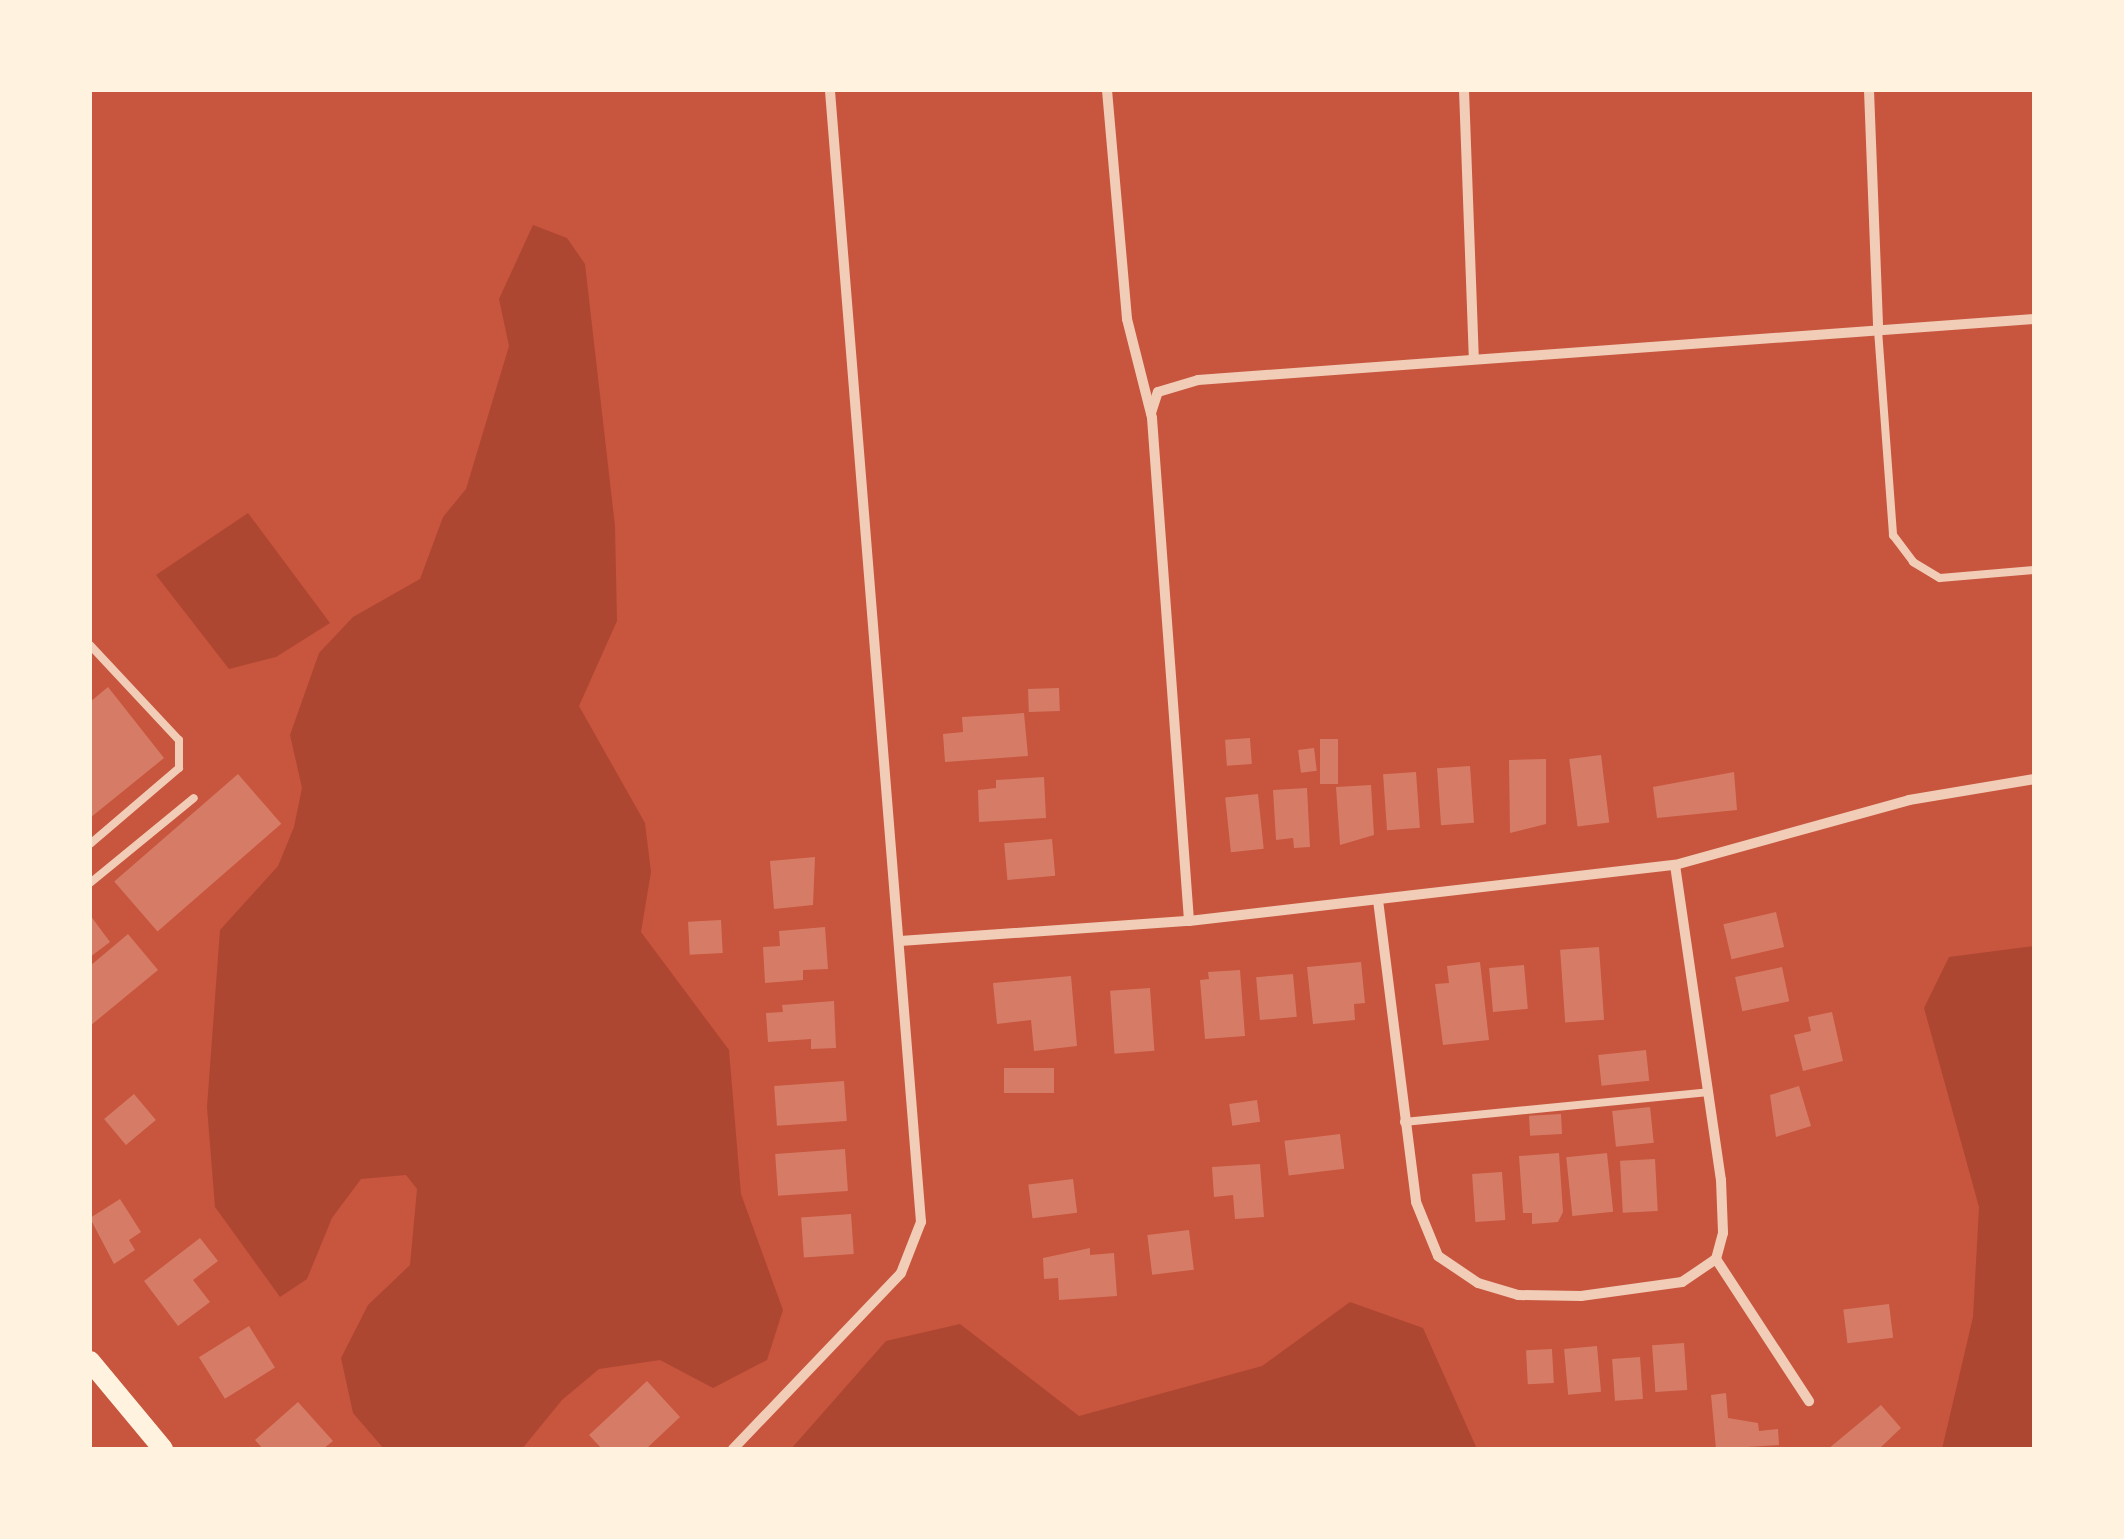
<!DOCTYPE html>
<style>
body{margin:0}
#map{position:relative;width:2124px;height:1539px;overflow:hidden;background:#c8553d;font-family:"Golos Text",sans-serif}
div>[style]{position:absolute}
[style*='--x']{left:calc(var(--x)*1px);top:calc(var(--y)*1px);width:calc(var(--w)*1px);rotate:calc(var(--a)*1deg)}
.green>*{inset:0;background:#ae4732}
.building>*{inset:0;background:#d67c66;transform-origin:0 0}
.service>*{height:8px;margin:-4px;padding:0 4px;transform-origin:4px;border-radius:4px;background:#f1ccb7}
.minor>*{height:10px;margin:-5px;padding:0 5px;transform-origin:5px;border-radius:5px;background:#f1ccb7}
.secondary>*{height:20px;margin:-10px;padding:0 10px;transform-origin:10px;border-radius:10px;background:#fff3e0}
span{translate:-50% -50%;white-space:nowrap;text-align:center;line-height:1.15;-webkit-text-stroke:9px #fff3e0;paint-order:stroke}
.frame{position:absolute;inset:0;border:92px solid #fff3e0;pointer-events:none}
</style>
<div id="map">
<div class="green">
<i style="clip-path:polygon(533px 225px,567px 238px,585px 264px,615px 526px,617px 621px,579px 706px,645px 823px,651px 872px,641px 932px,729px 1050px,741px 1194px,783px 1310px,767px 1360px,713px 1388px,660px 1360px,599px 1369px,562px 1400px,522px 1449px,384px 1449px,353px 1413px,341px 1358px,368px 1305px,410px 1265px,417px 1189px,406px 1175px,361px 1179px,332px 1218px,307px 1279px,280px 1297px,215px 1207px,207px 1107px,220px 930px,278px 866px,294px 827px,302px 788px,290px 735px,319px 653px,353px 617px,420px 579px,443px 517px,466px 489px,509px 346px,499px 299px)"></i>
<i style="clip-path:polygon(248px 513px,330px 623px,276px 657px,229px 669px,156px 575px)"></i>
<i style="clip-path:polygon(2034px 946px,2034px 1449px,1942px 1449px,1973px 1317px,1979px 1207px,1924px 1008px,1949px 957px)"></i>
<i style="clip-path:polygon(1350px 1302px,1423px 1328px,1477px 1449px,791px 1449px,886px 1341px,960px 1324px,1079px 1416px,1262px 1366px)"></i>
</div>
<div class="building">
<i style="clip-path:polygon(108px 687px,164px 758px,90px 818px,90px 702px)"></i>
<i style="left:1059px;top:688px;width:23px;height:31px;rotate:88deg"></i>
<i style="clip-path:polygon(1024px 713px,1028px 756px,945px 762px,943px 734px,963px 732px,962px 717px)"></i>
<i style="left:1250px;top:738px;width:26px;height:25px;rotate:86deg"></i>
<i style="left:1320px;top:739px;width:18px;height:45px"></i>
<i style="left:1314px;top:748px;width:23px;height:16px;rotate:83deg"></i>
<i style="left:1601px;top:755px;width:68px;height:32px;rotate:83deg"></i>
<i style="clip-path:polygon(1546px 759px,1546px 824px,1510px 833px,1509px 760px)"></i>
<i style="left:1470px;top:766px;width:57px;height:33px;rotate:86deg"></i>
<i style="left:1416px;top:772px;width:56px;height:33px;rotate:86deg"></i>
<i style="clip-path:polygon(1734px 772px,1737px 810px,1657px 818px,1653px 787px)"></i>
<i style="left:238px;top:774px;width:66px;height:164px;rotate:49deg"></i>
<i style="clip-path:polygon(1044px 777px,1046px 818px,979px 822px,978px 790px,996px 788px,996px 780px)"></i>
<i style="clip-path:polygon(1371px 785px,1374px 835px,1340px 845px,1336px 787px)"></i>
<i style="clip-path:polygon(1307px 788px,1310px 847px,1294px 848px,1293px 838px,1276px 840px,1273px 790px)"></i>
<i style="left:1258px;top:794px;width:55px;height:33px;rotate:84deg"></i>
<i style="left:1052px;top:839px;width:37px;height:48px;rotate:85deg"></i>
<i style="clip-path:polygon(815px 857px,813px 905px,774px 909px,770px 861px)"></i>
<i style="left:1776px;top:912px;width:36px;height:54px;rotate:77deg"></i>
<i style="clip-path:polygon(90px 915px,110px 942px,90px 957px)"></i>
<i style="left:721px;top:920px;width:33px;height:33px;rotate:87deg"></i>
<i style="clip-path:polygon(825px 927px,828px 969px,803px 970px,803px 980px,765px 983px,763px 947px,780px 946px,779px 931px)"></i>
<i style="clip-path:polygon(128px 934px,158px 970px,90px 1026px,90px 966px)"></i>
<i style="left:1599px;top:947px;width:73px;height:39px;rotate:86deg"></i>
<i style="clip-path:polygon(1361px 962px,1365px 1003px,1354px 1004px,1355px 1020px,1313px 1024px,1307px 967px)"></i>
<i style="clip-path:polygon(1480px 962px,1489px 1040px,1443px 1045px,1435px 984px,1449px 983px,1447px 966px)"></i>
<i style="left:1524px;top:965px;width:44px;height:35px;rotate:85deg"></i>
<i style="left:1782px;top:967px;width:35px;height:48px;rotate:78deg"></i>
<i style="clip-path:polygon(1240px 970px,1245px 1036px,1205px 1039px,1200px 980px,1209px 979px,1208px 972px)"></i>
<i style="left:1293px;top:974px;width:43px;height:37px;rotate:85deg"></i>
<i style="clip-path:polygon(1071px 976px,1077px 1046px,1034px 1051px,1031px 1020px,997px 1024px,993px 983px)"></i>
<i style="left:1150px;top:988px;width:63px;height:40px;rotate:86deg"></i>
<i style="clip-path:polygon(834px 1001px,836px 1048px,811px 1049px,811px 1039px,768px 1042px,766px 1013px,783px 1012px,782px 1005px)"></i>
<i style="clip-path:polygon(1832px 1012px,1843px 1061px,1803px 1071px,1794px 1035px,1811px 1031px,1808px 1017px)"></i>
<i style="left:1646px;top:1050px;width:31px;height:48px;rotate:84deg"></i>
<i style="left:1004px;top:1068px;width:50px;height:25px"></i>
<i style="left:844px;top:1081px;width:40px;height:70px;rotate:86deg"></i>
<i style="clip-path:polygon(1799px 1086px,1811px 1126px,1776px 1137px,1770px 1095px)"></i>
<i style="left:134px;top:1094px;width:34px;height:39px;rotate:50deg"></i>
<i style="left:1257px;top:1100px;width:22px;height:28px;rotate:82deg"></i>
<i style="left:1650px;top:1107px;width:36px;height:38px;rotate:84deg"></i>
<i style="left:1561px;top:1114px;width:20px;height:32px;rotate:87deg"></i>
<i style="left:1340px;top:1134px;width:35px;height:56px;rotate:83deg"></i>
<i style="left:845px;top:1149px;width:42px;height:70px;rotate:86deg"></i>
<i style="clip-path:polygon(1559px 1153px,1563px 1212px,1558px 1222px,1532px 1224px,1532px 1213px,1523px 1213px,1519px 1156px)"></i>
<i style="left:1607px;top:1153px;width:59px;height:41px;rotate:84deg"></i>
<i style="left:1655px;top:1159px;width:52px;height:35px;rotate:87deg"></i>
<i style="clip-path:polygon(1260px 1164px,1264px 1217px,1235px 1219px,1233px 1195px,1214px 1197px,1212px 1167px)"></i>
<i style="left:1502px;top:1172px;width:48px;height:30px;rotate:86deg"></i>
<i style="left:1073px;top:1179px;width:34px;height:45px;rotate:83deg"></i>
<i style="clip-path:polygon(120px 1199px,141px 1232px,129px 1240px,135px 1250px,114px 1264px,90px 1218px)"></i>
<i style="left:851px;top:1214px;width:40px;height:50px;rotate:86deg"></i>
<i style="left:1189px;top:1230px;width:40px;height:42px;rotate:83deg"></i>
<i style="clip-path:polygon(200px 1238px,218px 1261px,193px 1280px,210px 1302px,178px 1326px,144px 1281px)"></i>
<i style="clip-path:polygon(1090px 1248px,1090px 1255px,1114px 1253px,1117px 1296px,1059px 1300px,1058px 1278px,1044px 1279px,1043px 1258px)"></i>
<i style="left:1889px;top:1304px;width:34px;height:46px;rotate:83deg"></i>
<i style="left:249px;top:1326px;width:49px;height:59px;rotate:58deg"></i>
<i style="left:1684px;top:1343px;width:47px;height:32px;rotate:86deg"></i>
<i style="left:1597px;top:1346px;width:46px;height:33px;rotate:85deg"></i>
<i style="left:1552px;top:1349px;width:34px;height:26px;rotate:87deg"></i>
<i style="left:1640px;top:1357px;width:42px;height:28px;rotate:86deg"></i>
<i style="clip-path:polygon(647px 1381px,680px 1417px,646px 1449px,602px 1449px,589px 1435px)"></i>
<i style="clip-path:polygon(1726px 1393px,1728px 1418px,1758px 1423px,1759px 1431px,1778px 1429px,1779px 1445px,1716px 1449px,1711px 1395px)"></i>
<i style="clip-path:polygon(298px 1402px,333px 1441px,323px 1449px,263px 1449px,255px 1440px)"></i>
<i style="clip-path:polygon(1881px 1405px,1901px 1428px,1879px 1449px,1828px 1449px)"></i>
</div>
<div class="service">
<i style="--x:1878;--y:330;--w:206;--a:85.8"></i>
<i style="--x:1893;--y:535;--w:34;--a:53"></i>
<i style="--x:1913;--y:562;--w:31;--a:31"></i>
<i style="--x:1940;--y:578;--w:94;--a:-4.9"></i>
<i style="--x:90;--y:645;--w:130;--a:46.9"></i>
<i style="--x:179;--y:740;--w:28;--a:90"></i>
<i style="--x:179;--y:768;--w:117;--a:139.5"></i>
<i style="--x:90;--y:883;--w:134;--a:-39.3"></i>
<i style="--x:1404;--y:1122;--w:306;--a:-5.6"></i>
</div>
<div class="minor">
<i style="--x:1107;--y:90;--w:230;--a:85"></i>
<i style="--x:1127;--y:319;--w:102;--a:75.8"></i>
<i style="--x:1152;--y:418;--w:504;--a:85.79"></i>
<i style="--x:1464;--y:90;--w:268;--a:87.9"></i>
<i style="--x:1869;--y:90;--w:239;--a:87.8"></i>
<i style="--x:1151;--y:413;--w:22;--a:-72"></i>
<i style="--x:1158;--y:392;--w:42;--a:-16.7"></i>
<i style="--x:1198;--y:380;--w:838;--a:-4.17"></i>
<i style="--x:1675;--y:865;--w:318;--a:81.7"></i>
<i style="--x:1721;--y:1180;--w:53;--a:87.8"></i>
<i style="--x:1723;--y:1233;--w:27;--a:105"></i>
<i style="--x:1716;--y:1259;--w:170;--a:56.8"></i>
<i style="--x:1378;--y:900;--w:304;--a:82.8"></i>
<i style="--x:1416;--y:1202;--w:58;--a:67.8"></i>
<i style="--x:1438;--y:1256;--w:48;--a:34"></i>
<i style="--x:1478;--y:1283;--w:42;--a:16.7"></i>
<i style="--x:1518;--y:1295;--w:63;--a:0.9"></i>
<i style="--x:1581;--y:1296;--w:102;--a:-7.9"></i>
<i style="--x:1682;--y:1282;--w:41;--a:-34.1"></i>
<i style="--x:900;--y:941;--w:290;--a:-4"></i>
<i style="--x:1189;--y:921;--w:489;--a:-6.6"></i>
<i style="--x:1675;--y:865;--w:243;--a:-15.5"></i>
<i style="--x:1909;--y:800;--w:127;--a:-9.5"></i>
<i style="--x:733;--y:1449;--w:243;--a:-46.3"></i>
<i style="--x:901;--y:1273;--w:55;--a:-68.6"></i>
<i style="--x:921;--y:1222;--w:1136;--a:-94.6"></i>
</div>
<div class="secondary">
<i style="--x:90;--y:1361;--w:114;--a:50.3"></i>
</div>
<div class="frame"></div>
</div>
